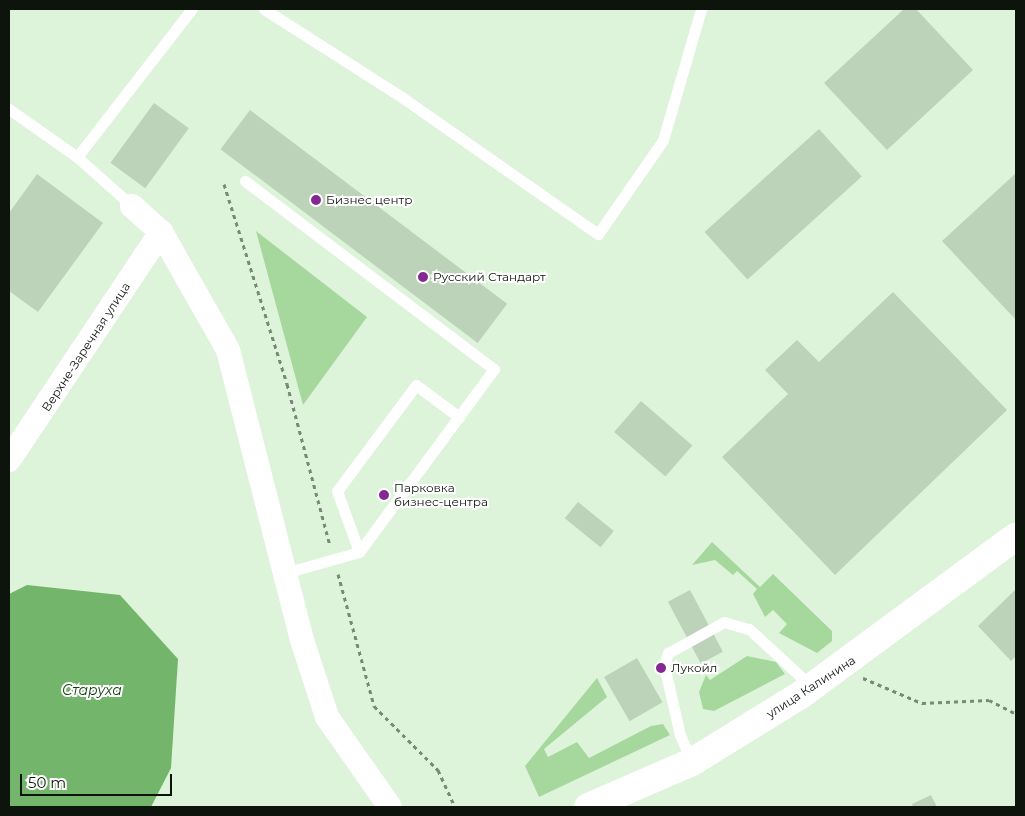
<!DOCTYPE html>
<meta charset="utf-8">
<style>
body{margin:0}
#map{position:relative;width:1025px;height:816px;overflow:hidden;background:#ddf4da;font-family:Montserrat,sans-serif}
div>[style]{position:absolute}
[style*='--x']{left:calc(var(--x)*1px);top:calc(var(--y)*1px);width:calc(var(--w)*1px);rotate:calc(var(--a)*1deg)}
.green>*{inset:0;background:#a6d89e}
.water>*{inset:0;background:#73b56a}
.building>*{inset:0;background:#bdd3b9;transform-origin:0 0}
.path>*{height:3px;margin-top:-1.5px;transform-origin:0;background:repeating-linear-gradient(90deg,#798877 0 4px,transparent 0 8px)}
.lane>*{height:11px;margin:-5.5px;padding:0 5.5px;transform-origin:5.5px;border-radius:5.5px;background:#fff}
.street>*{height:24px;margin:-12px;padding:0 12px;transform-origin:12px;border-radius:12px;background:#fff}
.primary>*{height:28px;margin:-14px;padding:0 14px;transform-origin:14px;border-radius:14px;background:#fff}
.dots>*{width:14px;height:14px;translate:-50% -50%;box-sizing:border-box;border:2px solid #fff;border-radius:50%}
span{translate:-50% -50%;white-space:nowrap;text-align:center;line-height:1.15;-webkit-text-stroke:4px #fff;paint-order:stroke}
.poi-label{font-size:12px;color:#0d140c}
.left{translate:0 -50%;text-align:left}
.street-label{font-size:12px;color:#0d140c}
.water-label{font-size:14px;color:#103d0a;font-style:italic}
.frame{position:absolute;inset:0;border:10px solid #0d140c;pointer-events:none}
.scale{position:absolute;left:20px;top:774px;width:152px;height:22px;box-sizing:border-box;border:2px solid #0d140c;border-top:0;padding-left:6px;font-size:15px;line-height:18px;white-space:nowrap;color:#0d140c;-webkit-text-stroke:4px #fff;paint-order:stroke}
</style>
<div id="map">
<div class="green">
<i style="clip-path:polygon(256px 231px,367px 317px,303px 405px)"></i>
<i style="clip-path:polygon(712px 542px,760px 587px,773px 574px,832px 631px,832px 641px,817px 653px,779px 633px,787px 624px,773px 610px,765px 617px,753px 594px,757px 589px,737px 571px,733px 575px,715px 560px,692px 565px)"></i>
<i style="clip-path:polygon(747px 656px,776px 662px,785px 674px,714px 711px,703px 709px,699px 692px,706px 675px,710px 680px)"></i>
<i style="clip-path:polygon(597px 678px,607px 697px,544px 749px,548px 757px,577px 742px,589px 758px,651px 726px,663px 724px,670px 735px,539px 797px,525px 766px)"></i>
</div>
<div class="water">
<i style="clip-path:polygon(27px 585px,120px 595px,178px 659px,171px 768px,151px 807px,9px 807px,9px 594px)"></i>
</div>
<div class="building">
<i style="clip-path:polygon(904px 9px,916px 9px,973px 70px,887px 150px,824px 83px)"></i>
<i style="left:154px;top:103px;width:43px;height:74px;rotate:36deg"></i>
<i style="left:250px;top:110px;width:322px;height:49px;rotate:37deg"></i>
<i style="left:819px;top:129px;width:64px;height:154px;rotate:48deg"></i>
<i style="clip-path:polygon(1016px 173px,1016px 320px,942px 241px)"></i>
<i style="clip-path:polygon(37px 174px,103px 223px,38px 312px,9px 291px,9px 213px)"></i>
<i style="clip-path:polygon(893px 292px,1007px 410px,835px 575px,722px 457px,788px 394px,765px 370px,797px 340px,819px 362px)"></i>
<i style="left:641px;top:401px;width:68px;height:41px;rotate:41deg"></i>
<i style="left:578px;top:502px;width:46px;height:21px;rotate:39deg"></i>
<i style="clip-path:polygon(1016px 589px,1016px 656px,1011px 661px,978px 626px)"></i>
<i style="left:690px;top:590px;width:70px;height:25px;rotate:62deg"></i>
<i style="left:637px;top:658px;width:51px;height:38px;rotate:60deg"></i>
<i style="clip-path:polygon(931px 795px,937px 807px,913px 807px,912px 804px)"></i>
</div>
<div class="path">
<i style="--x:224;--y:184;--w:210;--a:72.5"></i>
<i style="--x:287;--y:384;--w:168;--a:75.1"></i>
<i style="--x:338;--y:574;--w:137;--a:74.7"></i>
<i style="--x:374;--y:706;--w:91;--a:45"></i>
<i style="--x:438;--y:770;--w:41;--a:65.3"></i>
<i style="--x:863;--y:678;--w:64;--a:23"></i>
<i style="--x:922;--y:703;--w:67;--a:-2.6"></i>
<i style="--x:989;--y:700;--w:30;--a:27"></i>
</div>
<div class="lane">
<i style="--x:264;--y:9;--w:165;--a:32.6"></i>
<i style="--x:403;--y:98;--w:238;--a:34.9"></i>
<i style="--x:598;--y:234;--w:114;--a:-55.3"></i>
<i style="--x:663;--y:140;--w:136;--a:-73.8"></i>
<i style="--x:9;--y:109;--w:83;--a:35.2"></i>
<i style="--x:77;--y:157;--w:74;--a:41.7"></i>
<i style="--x:77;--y:157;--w:187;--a:-52.2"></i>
<i style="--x:245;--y:181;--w:312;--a:37.1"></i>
<i style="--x:494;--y:369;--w:227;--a:126.4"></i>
<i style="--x:359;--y:552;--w:77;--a:164.2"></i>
<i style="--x:359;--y:552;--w:65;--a:-109.8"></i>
<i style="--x:337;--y:491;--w:132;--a:-53.3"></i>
<i style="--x:416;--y:385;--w:54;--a:36.7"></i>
<i style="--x:692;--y:762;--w:30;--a:-114"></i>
<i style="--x:680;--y:735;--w:72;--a:-102.9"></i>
<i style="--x:664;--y:665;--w:13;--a:-72"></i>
<i style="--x:668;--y:653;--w:64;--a:-29"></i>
<i style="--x:724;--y:622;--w:26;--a:16"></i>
<i style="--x:749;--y:629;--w:86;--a:42.6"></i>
</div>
<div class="street">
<i style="--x:132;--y:206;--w:39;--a:42"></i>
<i style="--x:161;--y:232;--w:136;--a:60.4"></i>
<i style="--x:228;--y:350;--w:299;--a:75.7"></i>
<i style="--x:302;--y:640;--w:81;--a:72"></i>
<i style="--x:327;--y:717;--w:110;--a:55"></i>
<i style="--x:9;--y:460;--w:274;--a:-56.3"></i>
</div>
<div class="primary">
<i style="--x:588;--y:807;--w:113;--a:-23.4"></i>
<i style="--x:692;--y:762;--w:129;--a:-31.7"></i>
<i style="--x:802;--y:694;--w:266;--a:-36.4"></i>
</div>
<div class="dots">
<i style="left:316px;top:200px;background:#842893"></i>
<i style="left:423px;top:277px;background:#842893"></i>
<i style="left:384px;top:495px;background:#842893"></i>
<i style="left:661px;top:668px;background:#842893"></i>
</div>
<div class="poi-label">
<span class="left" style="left:326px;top:200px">Бизнес центр</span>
<span class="left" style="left:433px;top:277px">Русский Стандарт</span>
<span class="left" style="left:394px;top:495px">Парковка<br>бизнес-центра</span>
<span class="left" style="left:671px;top:668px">Лукойл</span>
</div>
<div class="street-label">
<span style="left:86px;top:347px;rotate:-57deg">Верхне-Заречная улица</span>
<span style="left:811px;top:687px;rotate:-33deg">улица Калинина</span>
</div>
<div class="water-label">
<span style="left:92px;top:690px">Старуха</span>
</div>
<div class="frame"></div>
<div class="scale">50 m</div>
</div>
